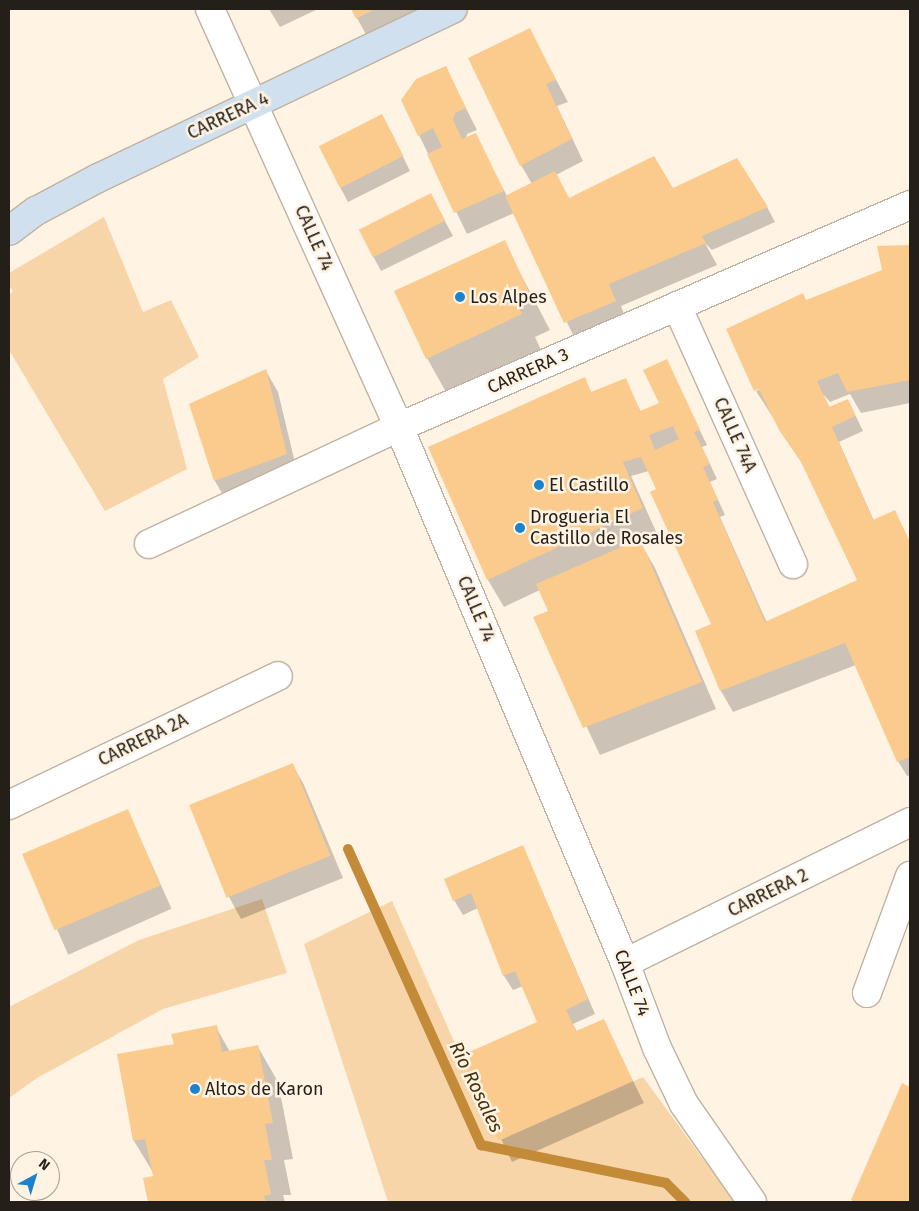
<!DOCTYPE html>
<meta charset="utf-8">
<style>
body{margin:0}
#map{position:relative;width:919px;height:1211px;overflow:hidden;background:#fff3e4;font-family:"Fira Sans",sans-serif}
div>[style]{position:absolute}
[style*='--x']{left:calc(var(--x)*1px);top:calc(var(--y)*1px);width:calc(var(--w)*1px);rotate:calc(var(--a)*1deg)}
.green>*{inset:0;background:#f7d5a9}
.shadow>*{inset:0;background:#0003;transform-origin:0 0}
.stream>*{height:10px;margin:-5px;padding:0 5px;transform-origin:5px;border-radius:5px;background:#c38b38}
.building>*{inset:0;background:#fbcb8d;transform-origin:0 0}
.roads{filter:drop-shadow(1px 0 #c0b2a0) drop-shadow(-1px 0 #c0b2a0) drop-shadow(0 1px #c0b2a0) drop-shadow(0 -1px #c0b2a0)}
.street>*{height:28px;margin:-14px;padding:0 14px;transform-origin:14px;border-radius:14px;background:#fff}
.secondary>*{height:28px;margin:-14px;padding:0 14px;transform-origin:14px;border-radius:14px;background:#d0e0ee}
.dots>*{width:14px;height:14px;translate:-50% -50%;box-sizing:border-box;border:2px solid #fff3e4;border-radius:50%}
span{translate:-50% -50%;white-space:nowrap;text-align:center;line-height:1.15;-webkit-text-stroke:5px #fff3e4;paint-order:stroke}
.street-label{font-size:18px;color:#251f19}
.poi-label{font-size:18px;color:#251f19}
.left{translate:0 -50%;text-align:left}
.water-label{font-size:19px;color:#49310e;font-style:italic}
.frame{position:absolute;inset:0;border:10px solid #251f19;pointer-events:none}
.north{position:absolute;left:10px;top:1151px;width:50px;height:50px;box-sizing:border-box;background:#fff3e4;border:1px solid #a89e93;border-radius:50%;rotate:39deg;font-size:14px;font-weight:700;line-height:20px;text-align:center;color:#251f19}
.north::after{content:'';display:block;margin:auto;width:18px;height:22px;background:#1c82cc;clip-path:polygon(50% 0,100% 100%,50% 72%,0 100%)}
</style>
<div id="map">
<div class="green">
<i style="clip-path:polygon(104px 217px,143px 312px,171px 300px,199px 357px,163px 379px,187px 469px,105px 511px,9px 350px,9px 295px,13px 291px,9px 286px,9px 273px)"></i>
<i style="clip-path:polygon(262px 899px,287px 973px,163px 1009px,37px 1078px,9px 1098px,9px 1007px,139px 940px)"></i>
<i style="clip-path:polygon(392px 901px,498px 1141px,643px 1077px,703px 1159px,740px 1202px,388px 1202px,304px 944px)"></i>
</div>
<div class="shadow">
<i style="clip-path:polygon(269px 9px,318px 9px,280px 27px)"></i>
<i style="clip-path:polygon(352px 9px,445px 9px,369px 40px)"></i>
<i style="clip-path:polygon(529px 29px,568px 102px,557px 106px,583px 161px,556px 175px,570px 200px,673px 190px,767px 207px,775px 222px,712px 250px,705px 243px,717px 265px,621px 306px,627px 322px,577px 343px,514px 213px,467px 234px,419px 135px,445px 67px,477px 130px,467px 134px,466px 139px,475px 135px,507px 196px,532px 184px,521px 165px)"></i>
<i style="clip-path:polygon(390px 130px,410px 171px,348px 202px,340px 187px)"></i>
<i style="clip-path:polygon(431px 195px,453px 236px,381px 271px,373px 256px)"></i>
<i style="clip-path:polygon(504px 242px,550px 330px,535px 337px,541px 350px,447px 394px,427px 358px)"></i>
<i style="clip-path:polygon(910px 247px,910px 403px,861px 413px,850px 394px,830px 402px,823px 394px,830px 408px,848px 400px,863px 431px,839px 442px,874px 521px,902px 526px,910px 543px,910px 775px,907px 776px,898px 761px,856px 665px,733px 712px,721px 691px,713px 625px,649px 471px,631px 476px,658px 536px,641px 544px,655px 568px,716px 709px,600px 755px,535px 618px,550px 612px,540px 590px,504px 607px,488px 580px,430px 448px,584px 379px,592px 393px,625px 379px,641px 412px,661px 404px,666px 361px,707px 445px,702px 447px,717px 479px,710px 482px,725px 515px,720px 517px,767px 623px,858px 580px,806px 469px,756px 391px,761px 389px,806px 302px,885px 277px,879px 248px)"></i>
<i style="clip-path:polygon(266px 371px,278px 392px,298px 475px,227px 502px,215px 481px,190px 404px)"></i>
<i style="clip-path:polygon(292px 764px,304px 785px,343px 878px,241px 919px,229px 897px)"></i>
<i style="left:128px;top:811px;width:107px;height:113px;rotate:66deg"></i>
<i style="clip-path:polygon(523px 847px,595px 1014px,573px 1024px,577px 1032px,603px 1021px,644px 1103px,512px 1162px,462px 1057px,539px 1023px,523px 986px,513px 990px,504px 976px,478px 908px,463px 915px,454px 900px)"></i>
<i style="clip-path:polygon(216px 1027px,230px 1052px,258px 1047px,278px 1082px,293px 1159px,284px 1160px,291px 1195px,283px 1195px,285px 1202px,149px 1202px,145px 1179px,154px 1177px,154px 1174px,134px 1141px,175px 1045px)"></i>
<i style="clip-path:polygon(902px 1085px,910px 1089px,910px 1202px,854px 1202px,852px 1200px)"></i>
</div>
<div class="stream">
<i style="--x:348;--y:849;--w:325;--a:65.8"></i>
<i style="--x:481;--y:1145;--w:189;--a:11.6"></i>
<i style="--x:666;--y:1183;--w:27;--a:45"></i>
</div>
<div class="building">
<i style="clip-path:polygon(351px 9px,375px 9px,356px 19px)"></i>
<i style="clip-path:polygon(530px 28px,556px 80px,546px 84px,572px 139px,520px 166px,468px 58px)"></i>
<i style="clip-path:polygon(446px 66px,466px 108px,455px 113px,453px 120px,462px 139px,476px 133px,504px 191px,454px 213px,427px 154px,442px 147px,433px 128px,418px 136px,401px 100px,416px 79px)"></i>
<i style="left:382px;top:114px;width:47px;height:71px;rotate:63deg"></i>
<i style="clip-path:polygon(654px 156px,673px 188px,737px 158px,768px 207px,702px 236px,706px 243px,609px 284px,616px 301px,564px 323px,505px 196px,555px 171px,569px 198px)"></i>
<i style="left:431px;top:193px;width:31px;height:81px;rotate:63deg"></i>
<i style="clip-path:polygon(505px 240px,530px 294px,516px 301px,522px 314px,426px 359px,394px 291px)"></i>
<i style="clip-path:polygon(evenodd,910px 245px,910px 380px,847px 392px,838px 373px,817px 381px,829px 407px,848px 399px,855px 416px,832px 427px,873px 520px,895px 510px,910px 542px,910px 757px,897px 762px,845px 643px,720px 691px,695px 631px,711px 624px,650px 492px,656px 489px,641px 457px,623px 462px,643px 508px,487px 580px,428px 447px,585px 377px,591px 392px,626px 378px,640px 411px,659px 403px,643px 370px,667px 359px,700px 430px,694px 432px,710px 464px,703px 467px,718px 500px,713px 502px,765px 622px,857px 580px,801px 462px,779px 430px,759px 389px,754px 391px,726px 329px,803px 293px,806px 300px,882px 270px,877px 246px,910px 245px,673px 426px,679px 439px,655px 450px,649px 435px,673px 426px)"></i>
<i style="clip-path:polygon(266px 369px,287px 454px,214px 481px,189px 404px)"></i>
<i style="clip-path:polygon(640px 539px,702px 682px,583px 728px,533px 617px,548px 611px,536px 584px)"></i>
<i style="left:293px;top:763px;width:100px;height:112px;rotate:68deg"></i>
<i style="left:128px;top:809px;width:83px;height:115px;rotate:67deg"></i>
<i style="clip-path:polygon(523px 845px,588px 999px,566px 1010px,576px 1031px,604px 1019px,633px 1081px,498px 1141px,460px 1056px,537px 1022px,515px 971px,503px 976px,471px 893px,453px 901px,444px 879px)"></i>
<i style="clip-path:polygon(217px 1025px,222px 1052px,258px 1045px,273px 1123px,265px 1124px,272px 1160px,264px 1160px,271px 1194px,264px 1196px,266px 1202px,148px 1202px,143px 1178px,153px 1176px,145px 1139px,133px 1141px,117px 1054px,174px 1044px,171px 1034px)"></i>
<i style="clip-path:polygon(902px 1083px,910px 1087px,910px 1202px,857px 1202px,851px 1200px)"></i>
</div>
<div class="roads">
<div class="street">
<i style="--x:210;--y:9;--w:459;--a:65.7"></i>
<i style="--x:399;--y:427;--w:582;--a:67.14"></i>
<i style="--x:625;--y:963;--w:91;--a:69.4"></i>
<i style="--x:657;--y:1048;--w:62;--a:64.3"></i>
<i style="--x:684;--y:1104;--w:119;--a:55.2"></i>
<i style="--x:677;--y:306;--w:283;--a:65.8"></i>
<i style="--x:149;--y:544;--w:276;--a:-25.1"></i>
<i style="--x:399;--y:427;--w:557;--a:-23.48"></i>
<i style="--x:9;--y:805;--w:298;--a:-25.6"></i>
<i style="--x:625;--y:963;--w:318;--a:-26.3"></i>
<i style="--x:867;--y:993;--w:125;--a:-69.8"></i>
</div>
<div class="secondary">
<i style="--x:9;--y:231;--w:34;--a:-37"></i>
<i style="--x:36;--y:211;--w:70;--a:-28"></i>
<i style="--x:98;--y:178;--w:393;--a:-25.5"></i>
</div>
</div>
<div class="dots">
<i style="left:460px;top:297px;background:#1c82cc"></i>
<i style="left:539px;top:485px;background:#1c82cc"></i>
<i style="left:520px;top:528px;background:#1c82cc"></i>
<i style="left:195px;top:1089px;background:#1c82cc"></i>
</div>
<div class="street-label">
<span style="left:228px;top:116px;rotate:-25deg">CARRERA 4</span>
<span style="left:314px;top:238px;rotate:66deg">CALLE 74</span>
<span style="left:528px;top:371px;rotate:-24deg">CARRERA 3</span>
<span style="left:735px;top:435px;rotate:66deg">CALLE 74A</span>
<span style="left:476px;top:609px;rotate:67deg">CALLE 74</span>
<span style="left:143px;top:740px;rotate:-26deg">CARRERA 2A</span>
<span style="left:768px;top:893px;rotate:-26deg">CARRERA 2</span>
<span style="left:632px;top:983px;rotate:69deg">CALLE 74</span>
</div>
<div class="poi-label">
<span class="left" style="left:470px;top:297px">Los Alpes</span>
<span class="left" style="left:549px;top:485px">El Castillo</span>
<span class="left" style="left:530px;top:528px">Drogueria El<br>Castillo de Rosales</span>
<span class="left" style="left:205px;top:1089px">Altos de Karon</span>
</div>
<div class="water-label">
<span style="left:476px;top:1087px;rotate:64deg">Río Rosales</span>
</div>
<div class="frame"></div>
<div class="north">N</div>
</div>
